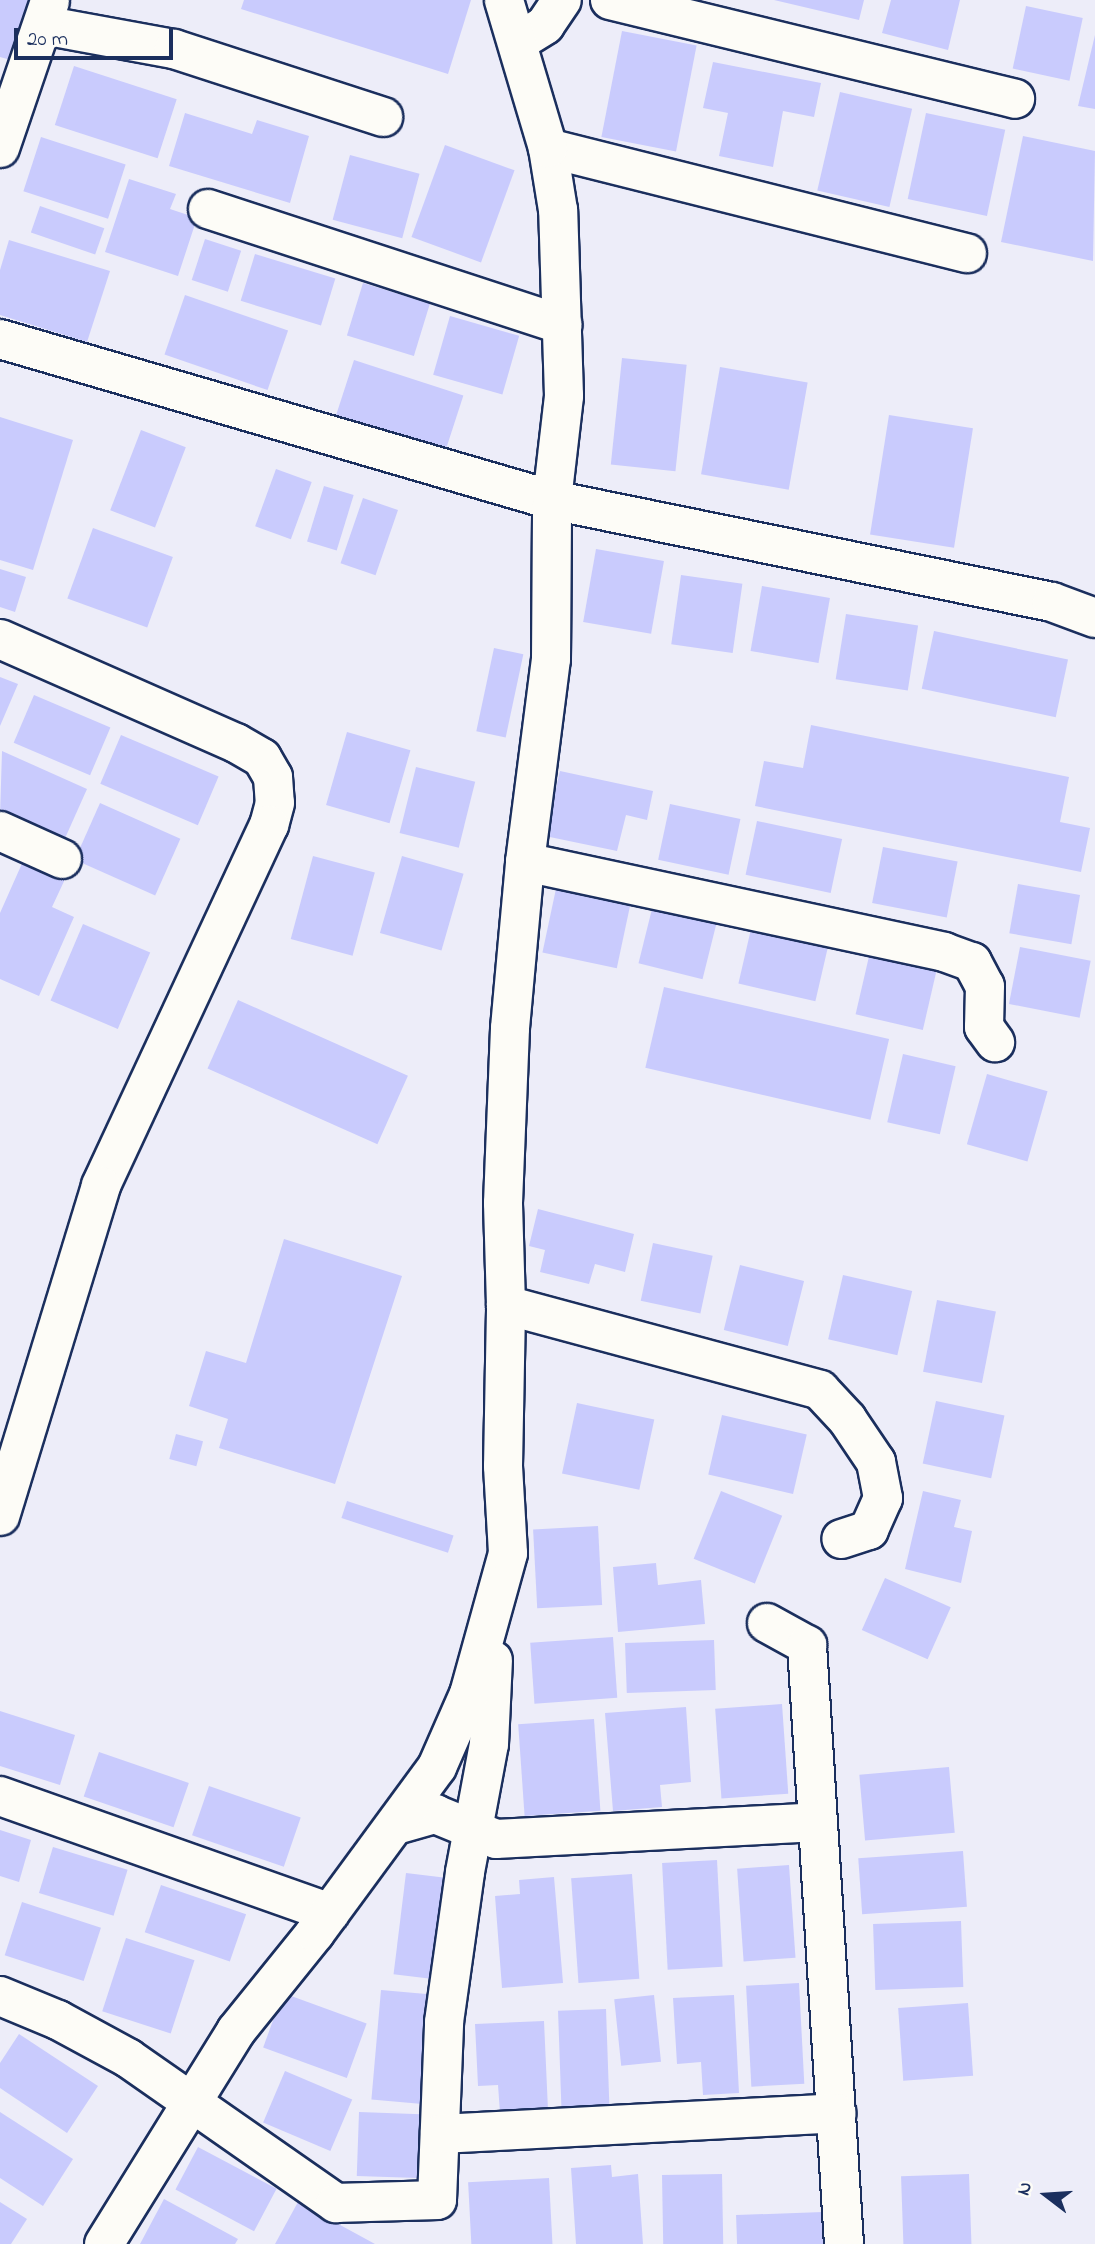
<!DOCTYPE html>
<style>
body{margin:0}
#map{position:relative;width:1095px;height:2244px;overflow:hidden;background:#ededf9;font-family:"Indie Flower",sans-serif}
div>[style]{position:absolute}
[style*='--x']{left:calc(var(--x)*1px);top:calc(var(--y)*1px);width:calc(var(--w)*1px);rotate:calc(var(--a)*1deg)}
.building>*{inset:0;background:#c9cbfd;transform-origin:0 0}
.roads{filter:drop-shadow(2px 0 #1b2f5e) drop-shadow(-2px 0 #1b2f5e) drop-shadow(0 2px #1b2f5e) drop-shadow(0 -2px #1b2f5e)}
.minor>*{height:38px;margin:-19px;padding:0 19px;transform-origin:19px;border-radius:19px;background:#fdfcf7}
span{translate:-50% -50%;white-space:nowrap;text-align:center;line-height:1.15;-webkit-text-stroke:7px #fdfcf7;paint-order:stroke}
.north{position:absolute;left:1011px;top:2160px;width:70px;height:70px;-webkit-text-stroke:5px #fdfcf7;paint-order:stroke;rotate:287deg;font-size:19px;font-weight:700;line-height:28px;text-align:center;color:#1b2f5e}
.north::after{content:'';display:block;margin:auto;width:24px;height:32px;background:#1b2f5e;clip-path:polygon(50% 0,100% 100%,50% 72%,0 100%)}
.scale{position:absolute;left:14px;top:28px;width:159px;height:32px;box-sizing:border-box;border:4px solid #1b2f5e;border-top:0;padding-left:9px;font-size:21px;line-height:24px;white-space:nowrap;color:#1b2f5e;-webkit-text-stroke:5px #fdfcf7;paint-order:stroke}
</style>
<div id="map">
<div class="building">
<i style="clip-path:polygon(0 0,28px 0,11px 60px,0 57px)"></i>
<i style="clip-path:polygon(244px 0,471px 0,448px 74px,241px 9px)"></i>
<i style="clip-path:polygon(774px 0,864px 0,859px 20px)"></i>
<i style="clip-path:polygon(891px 0,960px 0,948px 50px,882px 33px)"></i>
<i style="left:1026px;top:6px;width:58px;height:64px;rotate:12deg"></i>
<i style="left:622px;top:31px;width:76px;height:108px;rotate:11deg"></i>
<i style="clip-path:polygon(1095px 35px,1095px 109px,1078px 106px)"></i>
<i style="clip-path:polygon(713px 62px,821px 83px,814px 117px,783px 111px,773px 167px,719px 156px,728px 113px,703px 108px)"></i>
<i style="left:74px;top:66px;width:108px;height:62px;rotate:18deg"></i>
<i style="left:840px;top:92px;width:74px;height:101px;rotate:13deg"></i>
<i style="clip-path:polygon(185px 113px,252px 134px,257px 120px,309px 136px,290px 203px,169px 166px)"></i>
<i style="left:926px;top:113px;width:81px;height:88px;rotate:12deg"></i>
<i style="clip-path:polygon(1023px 136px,1095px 151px,1093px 261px,1001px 242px)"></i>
<i style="left:41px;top:137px;width:89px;height:57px;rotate:18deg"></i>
<i style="left:445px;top:145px;width:74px;height:98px;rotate:20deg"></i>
<i style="left:350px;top:155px;width:72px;height:67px;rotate:15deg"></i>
<i style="clip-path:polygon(129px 179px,176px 194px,170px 209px,197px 218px,178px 276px,105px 252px)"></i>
<i style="left:40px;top:206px;width:68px;height:28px;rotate:19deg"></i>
<i style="left:205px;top:239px;width:38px;height:43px;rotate:18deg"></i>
<i style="clip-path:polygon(9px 240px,110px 271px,87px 342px,0 315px,0 270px)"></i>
<i style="left:255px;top:254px;width:84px;height:49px;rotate:17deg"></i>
<i style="left:363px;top:283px;width:70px;height:55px;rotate:17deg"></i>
<i style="left:185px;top:295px;width:109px;height:63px;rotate:19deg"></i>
<i style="left:450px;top:316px;width:72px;height:61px;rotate:16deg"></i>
<i style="left:622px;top:358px;width:65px;height:107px;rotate:6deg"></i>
<i style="left:354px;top:360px;width:115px;height:62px;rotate:18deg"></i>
<i style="left:720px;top:367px;width:89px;height:109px;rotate:10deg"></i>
<i style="left:889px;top:415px;width:85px;height:121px;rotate:9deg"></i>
<i style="clip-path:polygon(0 417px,73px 440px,33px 570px,0 560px)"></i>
<i style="left:141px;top:430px;width:48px;height:86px;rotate:21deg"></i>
<i style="left:276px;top:469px;width:38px;height:61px;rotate:20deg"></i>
<i style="left:324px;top:486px;width:31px;height:58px;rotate:17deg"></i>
<i style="left:363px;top:498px;width:37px;height:69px;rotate:19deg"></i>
<i style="left:93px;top:528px;width:85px;height:75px;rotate:20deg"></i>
<i style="left:596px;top:549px;width:69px;height:74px;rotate:10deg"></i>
<i style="clip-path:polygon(0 569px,26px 577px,15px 612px,0 607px)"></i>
<i style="left:681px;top:575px;width:62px;height:70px;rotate:8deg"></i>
<i style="left:762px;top:586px;width:69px;height:66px;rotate:10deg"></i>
<i style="left:846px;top:614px;width:73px;height:66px;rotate:9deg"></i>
<i style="left:934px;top:631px;width:137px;height:59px;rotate:12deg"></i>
<i style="left:494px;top:648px;width:30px;height:85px;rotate:12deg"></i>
<i style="clip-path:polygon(0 677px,18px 684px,0 726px)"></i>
<i style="left:34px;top:695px;width:83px;height:52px;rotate:23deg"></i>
<i style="clip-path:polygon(811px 725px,1069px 777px,1060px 822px,1090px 828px,1081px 872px,755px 806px,764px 761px,803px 768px)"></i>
<i style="left:347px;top:732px;width:66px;height:76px;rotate:16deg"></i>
<i style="left:121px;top:735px;width:106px;height:53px;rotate:23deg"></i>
<i style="clip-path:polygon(2px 751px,87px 789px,62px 845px,0 817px)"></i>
<i style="left:416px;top:767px;width:61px;height:68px;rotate:14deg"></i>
<i style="clip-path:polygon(560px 771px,653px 791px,647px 820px,626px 815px,617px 851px,545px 836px)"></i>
<i style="left:100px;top:803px;width:88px;height:62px;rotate:24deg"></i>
<i style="left:670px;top:804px;width:72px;height:57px;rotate:12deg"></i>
<i style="left:757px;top:821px;width:87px;height:55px;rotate:12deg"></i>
<i style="left:883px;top:847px;width:76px;height:57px;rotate:11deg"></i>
<i style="left:313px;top:856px;width:64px;height:86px;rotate:15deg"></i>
<i style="left:402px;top:856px;width:64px;height:80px;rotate:16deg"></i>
<i style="clip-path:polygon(24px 859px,66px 877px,52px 907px,74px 917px,39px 996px,0 979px,0 913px)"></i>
<i style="left:557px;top:884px;width:76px;height:70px;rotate:12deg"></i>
<i style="left:1018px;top:884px;width:63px;height:50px;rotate:10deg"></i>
<i style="left:653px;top:905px;width:66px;height:60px;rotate:14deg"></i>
<i style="left:83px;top:924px;width:73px;height:83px;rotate:23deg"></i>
<i style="left:751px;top:929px;width:79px;height:56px;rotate:13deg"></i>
<i style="left:1020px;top:947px;width:72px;height:58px;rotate:11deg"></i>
<i style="left:870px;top:952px;width:69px;height:64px;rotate:13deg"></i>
<i style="left:664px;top:987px;width:231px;height:83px;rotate:13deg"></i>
<i style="left:238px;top:1000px;width:186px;height:75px;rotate:24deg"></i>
<i style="left:903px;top:1054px;width:54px;height:70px;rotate:13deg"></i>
<i style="left:987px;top:1074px;width:63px;height:73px;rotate:16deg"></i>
<i style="clip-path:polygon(538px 1209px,634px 1234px,625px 1272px,595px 1264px,589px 1284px,540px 1272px,545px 1250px,529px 1246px)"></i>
<i style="clip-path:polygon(284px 1239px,402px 1276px,335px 1484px,219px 1448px,228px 1419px,189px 1406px,206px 1351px,246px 1363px)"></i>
<i style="left:653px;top:1243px;width:61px;height:59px;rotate:12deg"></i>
<i style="left:740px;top:1265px;width:66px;height:67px;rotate:14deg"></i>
<i style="left:843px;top:1275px;width:71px;height:66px;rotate:13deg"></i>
<i style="left:937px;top:1300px;width:60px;height:73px;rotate:11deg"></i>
<i style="left:936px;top:1401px;width:70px;height:64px;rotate:12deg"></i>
<i style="left:577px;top:1403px;width:79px;height:72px;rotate:12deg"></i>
<i style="left:722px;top:1415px;width:87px;height:61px;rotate:13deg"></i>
<i style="left:176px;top:1434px;width:28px;height:26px;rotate:15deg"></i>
<i style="left:721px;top:1491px;width:66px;height:73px;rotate:22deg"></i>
<i style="clip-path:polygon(923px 1491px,961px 1500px,954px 1527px,972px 1531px,961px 1583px,905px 1569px)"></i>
<i style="left:347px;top:1501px;width:112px;height:18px;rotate:18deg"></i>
<i style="left:598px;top:1526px;width:79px;height:65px;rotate:87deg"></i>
<i style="clip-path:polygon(656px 1563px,658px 1585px,701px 1580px,705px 1624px,618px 1632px,613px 1567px)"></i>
<i style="left:885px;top:1578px;width:72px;height:57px;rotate:24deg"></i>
<i style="left:613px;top:1637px;width:61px;height:83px;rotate:86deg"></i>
<i style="left:714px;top:1640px;width:50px;height:89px;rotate:88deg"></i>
<i style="left:782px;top:1704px;width:90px;height:67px;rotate:86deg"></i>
<i style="clip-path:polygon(686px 1707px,691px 1782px,660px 1785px,662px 1807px,613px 1811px,605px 1713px)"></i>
<i style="clip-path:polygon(0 1711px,75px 1735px,60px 1785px,0 1766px)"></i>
<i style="left:594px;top:1719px;width:92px;height:76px;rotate:86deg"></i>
<i style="left:99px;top:1752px;width:95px;height:47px;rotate:19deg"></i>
<i style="left:949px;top:1767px;width:66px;height:90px;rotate:85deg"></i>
<i style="left:209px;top:1786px;width:97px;height:52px;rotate:19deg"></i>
<i style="clip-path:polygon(0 1830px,31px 1840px,19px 1882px,0 1876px)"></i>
<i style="left:53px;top:1847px;width:78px;height:48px;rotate:17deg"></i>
<i style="left:963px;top:1851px;width:56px;height:105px;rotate:86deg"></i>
<i style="left:717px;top:1860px;width:107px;height:55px;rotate:87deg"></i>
<i style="left:789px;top:1865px;width:93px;height:52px;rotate:86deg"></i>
<i style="left:406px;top:1873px;width:48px;height:102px;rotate:7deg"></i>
<i style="left:632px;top:1874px;width:105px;height:61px;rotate:86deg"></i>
<i style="clip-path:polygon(554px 1877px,563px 1983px,502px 1988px,495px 1896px,520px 1894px,519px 1880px)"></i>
<i style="left:161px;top:1885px;width:90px;height:50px;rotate:19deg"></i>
<i style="left:22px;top:1902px;width:83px;height:56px;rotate:18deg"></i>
<i style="left:961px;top:1921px;width:66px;height:88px;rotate:88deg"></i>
<i style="left:126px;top:1938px;width:72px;height:77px;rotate:18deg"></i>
<i style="left:799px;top:1983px;width:101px;height:53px;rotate:87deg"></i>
<i style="left:381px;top:1990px;width:54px;height:110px;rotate:5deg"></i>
<i style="left:283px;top:1993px;width:89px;height:58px;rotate:20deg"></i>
<i style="left:654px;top:1995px;width:67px;height:40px;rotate:84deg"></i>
<i style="clip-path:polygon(734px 1995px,739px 2093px,703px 2095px,701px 2062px,677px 2064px,673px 1998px)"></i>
<i style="left:968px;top:2003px;width:73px;height:70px;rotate:86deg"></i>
<i style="left:606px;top:2009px;width:98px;height:48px;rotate:88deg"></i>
<i style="clip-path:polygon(544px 2021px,548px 2110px,500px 2113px,498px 2085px,478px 2086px,475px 2024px)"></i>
<i style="clip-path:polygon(19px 2034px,98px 2086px,67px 2133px,0 2088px,0 2063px)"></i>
<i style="left:285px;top:2071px;width:73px;height:56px;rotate:23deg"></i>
<i style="clip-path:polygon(0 2112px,73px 2159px,43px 2206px,0 2178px)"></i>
<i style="left:359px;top:2112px;width:69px;height:64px;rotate:2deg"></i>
<i style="left:198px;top:2147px;width:89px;height:48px;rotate:28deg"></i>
<i style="clip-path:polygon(611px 2165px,612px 2177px,638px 2174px,643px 2244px,576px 2244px,571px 2168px)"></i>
<i style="left:722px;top:2174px;width:70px;height:60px;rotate:89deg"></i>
<i style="left:969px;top:2174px;width:70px;height:68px;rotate:88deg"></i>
<i style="left:549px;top:2178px;width:66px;height:81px;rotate:87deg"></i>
<i style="clip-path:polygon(164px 2199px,238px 2239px,235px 2244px,140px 2244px)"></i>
<i style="clip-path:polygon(0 2202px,27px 2219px,11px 2244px,0 2244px)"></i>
<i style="clip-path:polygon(298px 2202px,375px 2244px,275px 2244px)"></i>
<i style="left:823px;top:2212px;width:32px;height:87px;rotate:88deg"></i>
</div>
<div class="roads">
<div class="minor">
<i style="--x:610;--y:0;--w:417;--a:13.7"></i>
<i style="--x:43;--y:25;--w:133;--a:10.4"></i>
<i style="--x:174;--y:49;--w:220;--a:18"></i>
<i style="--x:518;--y:42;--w:32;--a:-32"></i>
<i style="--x:545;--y:25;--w:30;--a:-56"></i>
<i style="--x:0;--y:148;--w:155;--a:-71.2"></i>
<i style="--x:548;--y:148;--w:432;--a:14.1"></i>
<i style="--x:208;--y:209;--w:373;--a:18.1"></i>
<i style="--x:0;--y:339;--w:575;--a:16.26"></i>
<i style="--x:552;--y:500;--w:510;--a:11.53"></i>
<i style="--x:1052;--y:602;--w:46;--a:20.4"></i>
<i style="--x:0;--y:639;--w:258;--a:23.8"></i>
<i style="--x:236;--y:743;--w:30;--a:30"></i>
<i style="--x:262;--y:758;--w:22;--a:60"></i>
<i style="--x:273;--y:777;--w:26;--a:86"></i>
<i style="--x:275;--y:803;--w:23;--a:105"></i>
<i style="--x:269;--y:825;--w:398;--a:115"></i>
<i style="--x:101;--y:1186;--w:345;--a:107"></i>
<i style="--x:0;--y:831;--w:68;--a:24.3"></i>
<i style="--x:525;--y:862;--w:429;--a:12.1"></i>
<i style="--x:944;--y:952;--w:30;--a:20"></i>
<i style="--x:972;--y:962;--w:27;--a:62"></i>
<i style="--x:985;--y:986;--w:41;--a:91.4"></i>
<i style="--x:984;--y:1027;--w:19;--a:54"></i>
<i style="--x:506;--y:1305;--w:325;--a:15.1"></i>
<i style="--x:820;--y:1390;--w:40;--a:47"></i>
<i style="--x:847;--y:1419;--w:52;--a:56"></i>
<i style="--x:876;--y:1462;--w:37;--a:79"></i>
<i style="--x:883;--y:1498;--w:35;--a:114"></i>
<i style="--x:869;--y:1530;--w:29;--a:162"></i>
<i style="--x:767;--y:1623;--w:46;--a:28.8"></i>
<i style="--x:807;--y:1645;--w:600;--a:86.47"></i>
<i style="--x:0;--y:1796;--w:350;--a:19.5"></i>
<i style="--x:396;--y:1825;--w:41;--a:-15.8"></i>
<i style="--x:435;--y:1814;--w:66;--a:22.3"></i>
<i style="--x:496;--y:1839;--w:322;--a:-3"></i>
<i style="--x:0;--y:1996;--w:63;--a:22.5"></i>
<i style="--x:58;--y:2020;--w:80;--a:28.5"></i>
<i style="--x:128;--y:2058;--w:254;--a:34.9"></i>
<i style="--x:336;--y:2203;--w:101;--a:-1.7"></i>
<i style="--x:437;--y:2200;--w:178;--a:-87.7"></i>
<i style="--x:444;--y:2022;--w:151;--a:-82"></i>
<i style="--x:465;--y:1872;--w:130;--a:-79.4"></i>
<i style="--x:489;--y:1744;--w:84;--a:-87.3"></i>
<i style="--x:440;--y:2134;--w:397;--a:-3"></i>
<i style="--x:104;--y:2244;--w:251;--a:-58.2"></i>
<i style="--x:236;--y:2031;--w:126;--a:-51.1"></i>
<i style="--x:315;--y:1933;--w:206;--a:-53.7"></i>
<i style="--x:437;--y:1767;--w:80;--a:-66.3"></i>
<i style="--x:469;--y:1694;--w:146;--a:-74.5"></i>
<i style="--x:508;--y:1553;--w:87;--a:-93.3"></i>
<i style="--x:503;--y:1466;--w:161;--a:-88.9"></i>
<i style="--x:506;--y:1305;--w:102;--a:-91.7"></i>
<i style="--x:503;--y:1203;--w:175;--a:-87.7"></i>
<i style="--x:510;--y:1028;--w:167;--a:-84.8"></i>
<i style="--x:525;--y:862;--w:205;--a:-82.7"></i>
<i style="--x:551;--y:659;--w:159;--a:-89.6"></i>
<i style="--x:552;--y:500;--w:105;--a:-83.4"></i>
<i style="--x:564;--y:396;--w:186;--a:-91.8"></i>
<i style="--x:558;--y:210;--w:63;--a:-99.2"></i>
<i style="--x:548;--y:148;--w:154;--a:-106.6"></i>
</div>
</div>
<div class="north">N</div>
<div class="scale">20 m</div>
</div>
